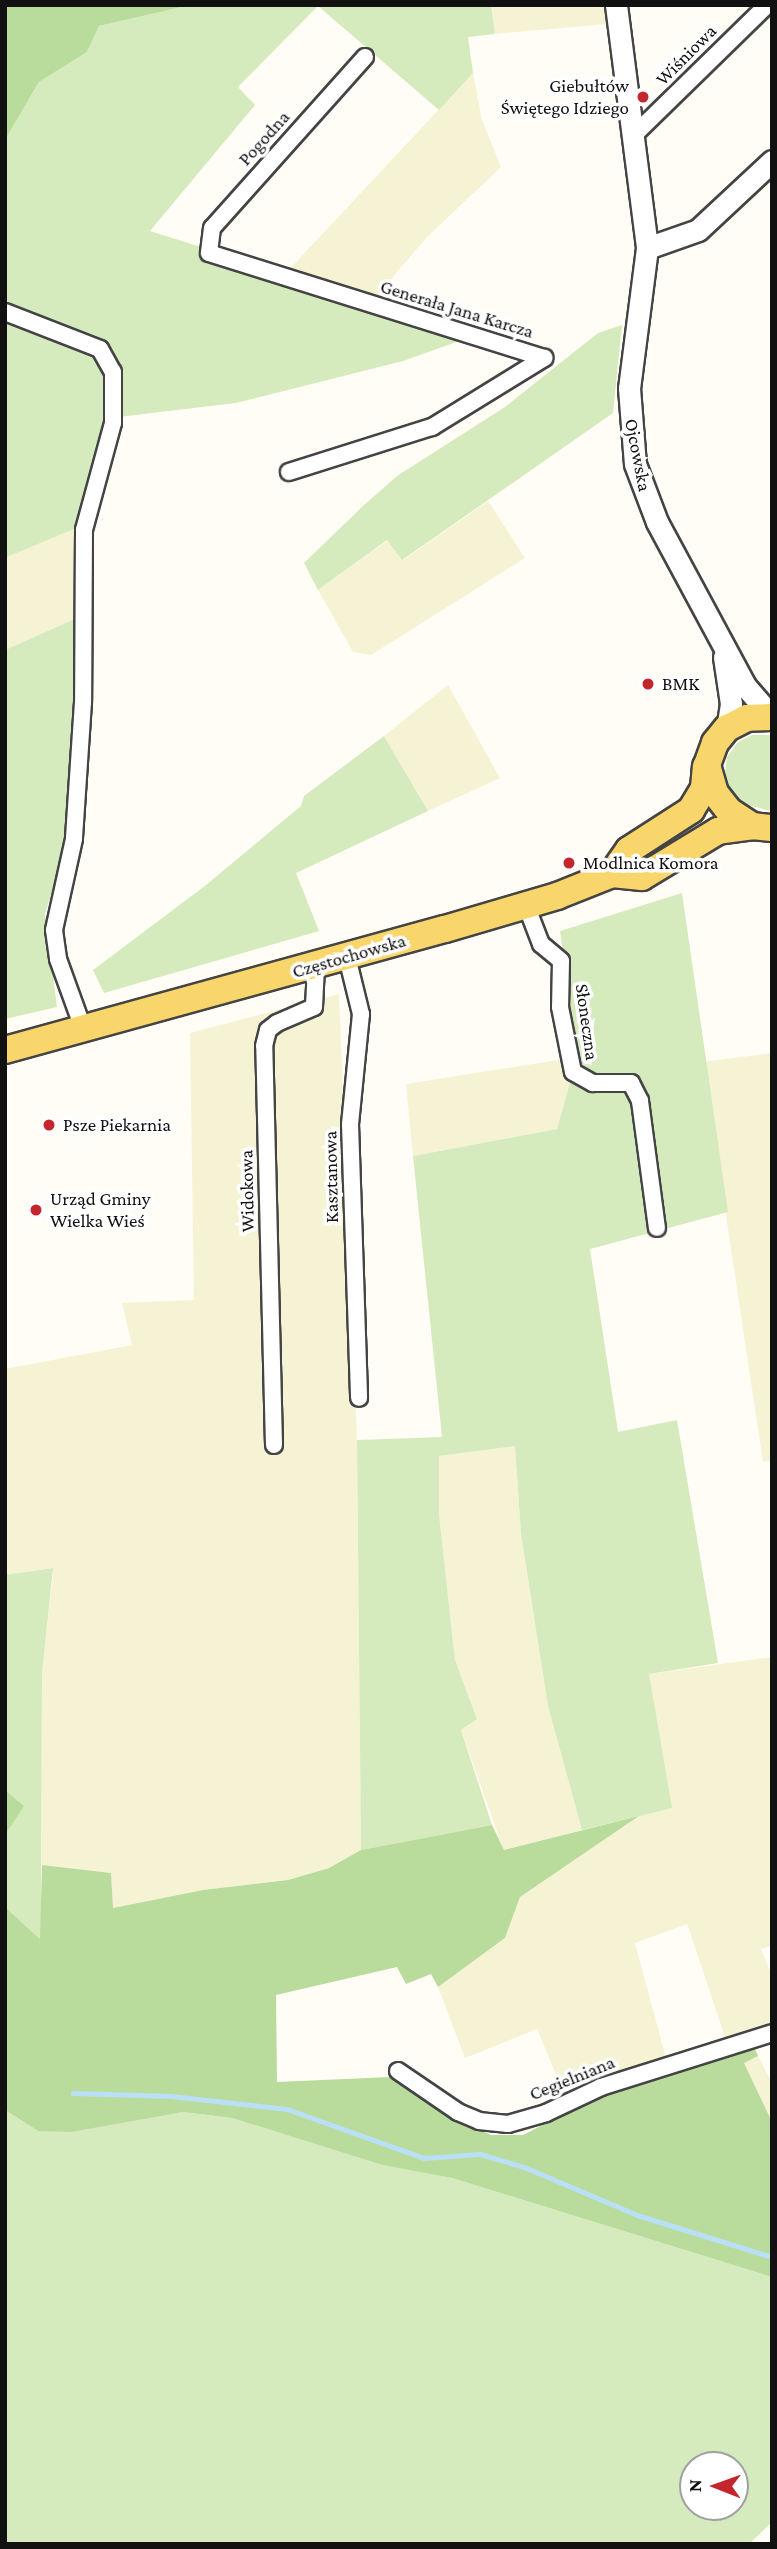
<!DOCTYPE html>
<meta charset="utf-8">
<style>
body{margin:0}
#map{position:relative;width:777px;height:2549px;overflow:hidden;background:#fffdf5;font-family:"Crimson Pro",serif}
div>[style]{position:absolute}
[style*='--x']{left:calc(var(--x)*1px);top:calc(var(--y)*1px);width:calc(var(--w)*1px);rotate:calc(var(--a)*1deg)}
.farmland>*{inset:0;background:#f6f3d4}
.green>*{inset:0;background:#d5ebbd}
.forest>*{inset:0;background:#b9dc9c}
.stream>*{height:5px;margin:-2.5px;padding:0 2.5px;transform-origin:2.5px;border-radius:2.5px;background:#b9e0f7}
.roads{filter:drop-shadow(2px 0 #444) drop-shadow(-2px 0 #444) drop-shadow(0 2px #444) drop-shadow(0 -2px #444)}
.minor>*{height:16px;margin:-8px;padding:0 8px;transform-origin:8px;border-radius:8px;background:#fff}
.tertiary>*{height:21px;margin:-10.5px;padding:0 10.5px;transform-origin:10.5px;border-radius:10.5px;background:#fff}
.primary>*{height:26px;margin:-13px;padding:0 13px;transform-origin:13px;border-radius:13px;background:#f9d66b}
.dots>*{width:19px;height:19px;translate:-50% -50%;box-sizing:border-box;border:4px solid #fff;border-radius:50%}
span{translate:-50% -50%;white-space:nowrap;text-align:center;line-height:1.15;-webkit-text-stroke:7px #fff;paint-order:stroke}
.street-label{font-size:19px;color:#111}
.poi-label{font-size:19px;color:#111}
.right{translate:-100% -50%;text-align:right}
.left{translate:0 -50%;text-align:left}
.frame{position:absolute;inset:0;border:7px solid #111;pointer-events:none}
.north{position:absolute;left:679px;top:2451px;width:70px;height:70px;box-sizing:border-box;background:#fff;border:2px solid #a0a0a0;border-radius:50%;rotate:271deg;font-size:19px;font-weight:700;line-height:28px;text-align:center;color:#111}
.north::after{content:'';display:block;margin:auto;width:24px;height:32px;background:#c4262e;clip-path:polygon(50% 0,100% 100%,50% 72%,0 100%)}
</style>
<div id="map">
<div class="farmland">
<i style="clip-path:polygon(491px 5px,605px 5px,607px 24px,495px 34px)"></i>
<i style="clip-path:polygon(473px 73px,482px 120px,501px 167px,427px 237px,373px 300px,285px 274px)"></i>
<i style="clip-path:polygon(488px 501px,525px 558px,371px 655px,353px 652px,318px 590px,388px 540px,403px 560px)"></i>
<i style="clip-path:polygon(81px 526px,79px 617px,5px 650px,5px 558px)"></i>
<i style="clip-path:polygon(448px 685px,500px 778px,428px 811px,384px 736px)"></i>
<i style="clip-path:polygon(339px 994px,357px 1440px,361px 1850px,329px 1868px,288px 1880px,203px 1890px,113px 1908px,111px 1873px,42px 1865px,42px 1674px,53px 1573px,52px 1568px,5px 1575px,5px 1369px,132px 1345px,122px 1303px,194px 1300px,190px 1033px)"></i>
<i style="clip-path:polygon(772px 1053px,772px 1460px,763px 1462px,703px 1062px)"></i>
<i style="clip-path:polygon(577px 1057px,557px 1129px,413px 1156px,406px 1084px)"></i>
<i style="clip-path:polygon(515px 1446px,521px 1534px,548px 1706px,582px 1830px,504px 1851px,461px 1730px,477px 1719px,455px 1660px,439px 1514px,439px 1456px)"></i>
<i style="clip-path:polygon(772px 1657px,772px 1945px,761px 1949px,772px 1976px,772px 2029px,727px 2043px,687px 1924px,635px 1943px,666px 2058px,607px 2076px,565px 2096px,537px 2029px,465px 2058px,438px 1987px,505px 1938px,520px 1897px,639px 1816px,649px 1674px)"></i>
<i style="clip-path:polygon(758px 2056px,772px 2083px,772px 2122px,743px 2063px)"></i>
</div>
<div class="green">
<i style="clip-path:polygon(191px 5px,491px 5px,495px 34px,468px 37px,473px 73px,439px 110px,318px 6px,238px 87px,255px 105px,150px 231px,479px 334px,403px 361px,236px 403px,110px 418px,81px 526px,5px 558px,5px 140px,39px 82px,87px 52px,99px 26px)"></i>
<i style="clip-path:polygon(622px 325px,613px 413px,402px 560px,387px 540px,318px 590px,304px 563px,364px 505px,397px 476px,505px 407px,598px 333px)"></i>
<i style="clip-path:polygon(79px 617px,71px 794px,61px 860px,45px 914px,57px 1007px,5px 1019px,5px 650px)"></i>
<i style="clip-path:polygon(752px 735px,772px 735px,772px 811px,738px 803px,724px 784px,727px 757px,738px 742px)"></i>
<i style="clip-path:polygon(384px 736px,428px 811px,296px 873px,319px 931px,104px 993px,93px 970px,206px 885px,301px 806px,304px 796px)"></i>
<i style="clip-path:polygon(682px 893px,728px 1212px,590px 1249px,618px 1432px,677px 1420px,718px 1663px,649px 1674px,672px 1808px,582px 1830px,548px 1706px,521px 1534px,515px 1446px,439px 1456px,439px 1514px,455px 1660px,477px 1719px,461px 1730px,492px 1825px,361px 1850px,357px 1440px,442px 1437px,413px 1156px,557px 1129px,577px 1057px,560px 931px)"></i>
<i style="clip-path:polygon(53px 1568px,42px 1674px,41px 1940px,5px 1907px,5px 1835px,23px 1806px,5px 1790px,5px 1575px)"></i>
<i style="clip-path:polygon(evenodd,5px 2110px,38px 2131px,183px 2112px,232px 2118px,383px 2164px,452px 2178px,772px 2277px,772px 2522px,749px 2544px,5px 2544px,5px 2110px,693px 2465px,735px 2465px,735px 2507px,693px 2507px,693px 2465px)"></i>
</div>
<div class="forest">
<i style="clip-path:polygon(5px 5px,191px 5px,99px 26px,87px 52px,39px 82px,5px 140px)"></i>
<i style="clip-path:polygon(5px 1790px,24px 1806px,5px 1835px)"></i>
<i style="clip-path:polygon(639px 1816px,520px 1897px,505px 1938px,438px 1987px,431px 1974px,406px 1984px,397px 1967px,276px 1995px,277px 2082px,390px 2077px,448px 2115px,491px 2135px,523px 2135px,606px 2093px,755px 2049px,758px 2056px,744px 2063px,772px 2122px,772px 2277px,452px 2178px,383px 2165px,232px 2118px,183px 2112px,71px 2132px,38px 2131px,5px 2110px,5px 1907px,40px 1939px,42px 1865px,111px 1873px,113px 1908px,203px 1890px,288px 1880px,329px 1868px,361px 1850px,492px 1825px,504px 1850px)"></i>
</div>
<div class="stream">
<i style="--x:73;--y:2093;--w:98;--a:1.8"></i>
<i style="--x:171;--y:2096;--w:117;--a:6.4"></i>
<i style="--x:287;--y:2109;--w:145;--a:19.7"></i>
<i style="--x:424;--y:2158;--w:56;--a:-4.1"></i>
<i style="--x:480;--y:2154;--w:46;--a:16.5"></i>
<i style="--x:524;--y:2167;--w:123;--a:23"></i>
<i style="--x:637;--y:2215;--w:141;--a:17.3"></i>
</div>
<div class="roads">
<div class="minor">
<i style="--x:365;--y:57;--w:229;--a:131.8"></i>
<i style="--x:212;--y:228;--w:25;--a:97"></i>
<i style="--x:209;--y:253;--w:351;--a:17.4"></i>
<i style="--x:634;--y:135;--w:186;--a:-44.3"></i>
<i style="--x:5;--y:312;--w:102;--a:21.3"></i>
<i style="--x:100;--y:349;--w:26;--a:61"></i>
<i style="--x:113;--y:372;--w:51;--a:90"></i>
<i style="--x:113;--y:423;--w:111;--a:105.2"></i>
<i style="--x:84;--y:530;--w:172;--a:90.3"></i>
<i style="--x:83;--y:702;--w:137;--a:93.8"></i>
<i style="--x:74;--y:839;--w:93;--a:102.4"></i>
<i style="--x:54;--y:930;--w:29;--a:82"></i>
<i style="--x:58;--y:959;--w:77;--a:70.1"></i>
<i style="--x:289;--y:472;--w:150;--a:-17.5"></i>
<i style="--x:432;--y:427;--w:132;--a:-31.6"></i>
<i style="--x:526;--y:905;--w:42;--a:69"></i>
<i style="--x:541;--y:944;--w:26;--a:40"></i>
<i style="--x:561;--y:961;--w:46;--a:91.2"></i>
<i style="--x:560;--y:1007;--w:66;--a:78.7"></i>
<i style="--x:573;--y:1072;--w:23;--a:29"></i>
<i style="--x:593;--y:1083;--w:38;--a:0"></i>
<i style="--x:631;--y:1083;--w:20;--a:63"></i>
<i style="--x:640;--y:1101;--w:128;--a:82.4"></i>
<i style="--x:347;--y:957;--w:59;--a:76.2"></i>
<i style="--x:361;--y:1014;--w:111;--a:95.7"></i>
<i style="--x:350;--y:1124;--w:274;--a:88.1"></i>
<i style="--x:274;--y:1445;--w:399;--a:-91.4"></i>
<i style="--x:264;--y:1046;--w:16;--a:-76"></i>
<i style="--x:268;--y:1030;--w:11;--a:-38"></i>
<i style="--x:277;--y:1023;--w:40;--a:-23.4"></i>
<i style="--x:314;--y:1007;--w:41;--a:-87.2"></i>
<i style="--x:398;--y:2071;--w:73;--a:34.3"></i>
<i style="--x:458;--y:2112;--w:23;--a:23"></i>
<i style="--x:479;--y:2121;--w:29;--a:6"></i>
<i style="--x:508;--y:2124;--w:40;--a:-16"></i>
<i style="--x:546;--y:2113;--w:61;--a:-25.3"></i>
<i style="--x:601;--y:2087;--w:179;--a:-17.5"></i>
</div>
<div class="tertiary">
<i style="--x:616;--y:5;--w:245;--a:82.7"></i>
<i style="--x:647;--y:248;--w:141;--a:97.3"></i>
<i style="--x:629;--y:388;--w:76;--a:85.5"></i>
<i style="--x:635;--y:464;--w:62;--a:69.2"></i>
<i style="--x:657;--y:522;--w:187;--a:61.7"></i>
<i style="--x:746;--y:687;--w:40;--a:49"></i>
<i style="--x:647;--y:248;--w:54;--a:-19.4"></i>
<i style="--x:698;--y:230;--w:101;--a:-43"></i>
<i style="--x:724;--y:657;--w:48;--a:81.5"></i>
<i style="--x:731;--y:704;--w:24;--a:99"></i>
</div>
<div class="primary">
<i style="--x:772;--y:717;--w:25;--a:178"></i>
<i style="--x:747;--y:718;--w:22;--a:153"></i>
<i style="--x:727;--y:728;--w:19;--a:129"></i>
<i style="--x:715;--y:743;--w:23;--a:110"></i>
<i style="--x:707;--y:765;--w:29;--a:74"></i>
<i style="--x:715;--y:793;--w:23;--a:52"></i>
<i style="--x:729;--y:811;--w:27;--a:33"></i>
<i style="--x:752;--y:826;--w:20;--a:6"></i>
<i style="--x:612;--y:874;--w:29;--a:-55"></i>
<i style="--x:629;--y:850;--w:74;--a:-32.8"></i>
<i style="--x:691;--y:810;--w:26;--a:-59"></i>
<i style="--x:704;--y:788;--w:21;--a:-85"></i>
<i style="--x:5;--y:1050;--w:456;--a:-15.4"></i>
<i style="--x:445;--y:929;--w:117;--a:-16.4"></i>
<i style="--x:557;--y:896;--w:59;--a:-21.8"></i>
<i style="--x:612;--y:874;--w:30;--a:6"></i>
<i style="--x:642;--y:877;--w:89;--a:-31.2"></i>
<i style="--x:718;--y:831;--w:34;--a:-8"></i>
</div>
</div>
<div class="dots">
<i style="left:643px;top:97px;background:#c4262e"></i>
<i style="left:648px;top:684px;background:#c4262e"></i>
<i style="left:569px;top:863px;background:#c4262e"></i>
<i style="left:49px;top:1125px;background:#c4262e"></i>
<i style="left:36px;top:1210px;background:#c4262e"></i>
</div>
<div class="street-label">
<span style="left:686px;top:55px;rotate:-45deg">Wiśniowa</span>
<span style="left:264px;top:138px;rotate:-48deg">Pogodna</span>
<span style="left:457px;top:309px;rotate:17deg">Generała Jana Karcza</span>
<span style="left:638px;top:455px;rotate:79deg">Ojcowska</span>
<span style="left:349px;top:956px;rotate:-16deg">Częstochowska</span>
<span style="left:587px;top:1022px;rotate:82deg">Słoneczna</span>
<span style="left:331px;top:1177px;rotate:-91deg">Kasztanowa</span>
<span style="left:247px;top:1191px;rotate:-91deg">Widokowa</span>
<span style="left:572px;top:2078px;rotate:-22deg">Cegielniana</span>
</div>
<div class="poi-label">
<span class="right" style="left:629px;top:97px">Giebułtów<br>Świętego Idziego</span>
<span class="left" style="left:662px;top:684px">BMK</span>
<span class="left" style="left:583px;top:863px">Modlnica Komora</span>
<span class="left" style="left:63px;top:1125px">Psze Piekarnia</span>
<span class="left" style="left:50px;top:1210px">Urząd Gminy<br>Wielka Wieś</span>
</div>
<div class="frame"></div>
<div class="north">N</div>
</div>
